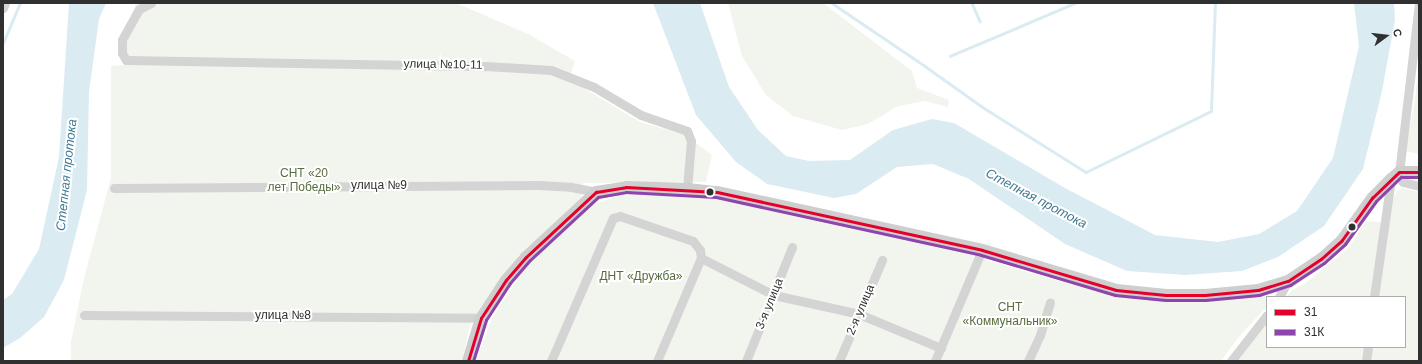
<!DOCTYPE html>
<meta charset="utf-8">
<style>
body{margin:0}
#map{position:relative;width:1422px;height:364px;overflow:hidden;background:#fff;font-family:Arial,sans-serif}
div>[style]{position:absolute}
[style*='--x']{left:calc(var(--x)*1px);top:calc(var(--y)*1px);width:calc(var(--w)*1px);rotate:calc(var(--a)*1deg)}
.green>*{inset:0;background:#f2f5ed}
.water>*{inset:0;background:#dbebf2}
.stream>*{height:2.5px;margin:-1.25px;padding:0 1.25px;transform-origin:1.25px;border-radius:1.25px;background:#dbebf2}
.street>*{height:9px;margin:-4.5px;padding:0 4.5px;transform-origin:4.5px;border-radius:4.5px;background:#d4d4d4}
.secondary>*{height:13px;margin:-6.5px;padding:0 6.5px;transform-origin:6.5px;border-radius:6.5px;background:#cecece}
.bus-1>*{height:3px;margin:-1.5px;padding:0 1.5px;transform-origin:1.5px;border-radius:1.5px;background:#e4002b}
.bus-2>*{height:3px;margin:-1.5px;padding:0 1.5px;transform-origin:1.5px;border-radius:1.5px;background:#8e44ad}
.dots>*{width:11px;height:11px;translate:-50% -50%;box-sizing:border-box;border:2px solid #fff;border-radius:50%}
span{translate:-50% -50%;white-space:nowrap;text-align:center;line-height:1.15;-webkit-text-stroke:4px #fff;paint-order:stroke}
.street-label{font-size:12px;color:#303030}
.park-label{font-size:12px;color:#576c3e}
.water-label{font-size:13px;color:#3e7893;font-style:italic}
.frame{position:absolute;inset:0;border:4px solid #303030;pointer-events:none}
.legend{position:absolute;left:1266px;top:296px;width:140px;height:52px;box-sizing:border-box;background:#fff;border:1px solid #acacac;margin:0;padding:5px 7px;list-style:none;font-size:12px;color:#303030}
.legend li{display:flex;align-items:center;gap:8px;height:20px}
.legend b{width:20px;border:1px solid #acacac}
.north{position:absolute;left:1366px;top:16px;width:40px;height:40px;-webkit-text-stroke:3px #fff;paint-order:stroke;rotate:75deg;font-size:11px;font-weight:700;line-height:16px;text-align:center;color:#303030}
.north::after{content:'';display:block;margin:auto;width:14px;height:18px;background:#303030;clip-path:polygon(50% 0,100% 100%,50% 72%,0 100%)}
</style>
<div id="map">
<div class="green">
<i style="clip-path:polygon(136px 3px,456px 3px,528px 34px,575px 61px,569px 79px,640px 122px,685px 135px,712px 155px,706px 182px,583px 183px,581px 202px,492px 292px,470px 325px,462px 361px,71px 361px,71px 342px,84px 278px,111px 178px,111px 66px,125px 65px,124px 54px)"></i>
<i style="clip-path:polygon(728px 3px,823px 3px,912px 71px,917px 88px,949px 100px,948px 107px,925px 101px,898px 106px,868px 124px,842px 130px,793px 116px,766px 95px,742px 56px)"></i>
<i style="clip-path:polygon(1419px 62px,1419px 154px,1405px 151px,1415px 100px)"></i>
<i style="clip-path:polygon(1402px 188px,1419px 192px,1419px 361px,1234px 361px,1267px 321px,1267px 347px,1405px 347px,1405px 297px,1286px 297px,1292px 290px,1306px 283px,1349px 247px,1366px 221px,1387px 223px,1390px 203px,1397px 191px)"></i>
<i style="clip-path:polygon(626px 193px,718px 198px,975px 256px,931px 361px,476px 361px,491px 320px,530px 259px,592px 205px)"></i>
<i style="clip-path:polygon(982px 259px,1116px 297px,1200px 301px,1266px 296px,1267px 306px,1238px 338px,1221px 361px,940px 361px)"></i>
</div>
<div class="water">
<i style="clip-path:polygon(69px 3px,106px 3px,99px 19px,89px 92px,87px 190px,64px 280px,44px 317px,20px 338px,3px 348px,3px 300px,12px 294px,39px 249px,59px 157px)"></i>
<i style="clip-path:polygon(653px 3px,700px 3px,729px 87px,758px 130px,786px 156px,809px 161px,850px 160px,893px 130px,932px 119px,954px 123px,1065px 188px,1155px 235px,1218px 242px,1259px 234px,1297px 211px,1333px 158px,1359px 46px,1354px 3px,1394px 3px,1395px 20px,1382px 91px,1363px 169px,1324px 226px,1278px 257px,1242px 271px,1185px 275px,1127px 271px,1065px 244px,969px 179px,933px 164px,897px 167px,856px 194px,834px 198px,767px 184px,736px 162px,696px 115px)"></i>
</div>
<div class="stream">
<i style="--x:832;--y:3;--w:112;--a:34.1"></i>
<i style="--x:925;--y:66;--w:69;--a:35.5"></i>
<i style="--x:981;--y:106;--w:124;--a:32.2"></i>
<i style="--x:1086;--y:172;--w:139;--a:-26"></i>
<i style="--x:1211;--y:111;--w:108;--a:-87.9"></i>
<i style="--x:972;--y:3;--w:20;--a:66"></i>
<i style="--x:3;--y:43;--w:43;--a:-67"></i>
<i style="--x:950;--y:56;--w:136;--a:-23"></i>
</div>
<div class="street">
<i style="--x:151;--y:3;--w:13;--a:153"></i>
<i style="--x:139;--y:9;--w:35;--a:119"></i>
<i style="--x:122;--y:40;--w:13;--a:90"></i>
<i style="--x:122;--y:53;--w:8;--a:60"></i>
<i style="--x:126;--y:60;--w:360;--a:1"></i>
<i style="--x:486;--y:66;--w:65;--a:3.5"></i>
<i style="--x:551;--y:70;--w:46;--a:21.6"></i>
<i style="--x:594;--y:87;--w:55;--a:30.8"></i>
<i style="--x:641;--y:115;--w:49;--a:19.2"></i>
<i style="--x:687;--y:131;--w:11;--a:68"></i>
<i style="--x:691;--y:141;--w:48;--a:94.8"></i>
<i style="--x:1419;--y:3;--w:170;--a:96.7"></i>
<i style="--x:1399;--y:172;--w:11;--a:68"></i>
<i style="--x:1403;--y:182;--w:16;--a:14"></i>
<i style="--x:3;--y:8;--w:5;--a:-68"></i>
<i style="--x:114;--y:188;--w:424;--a:-0.4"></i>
<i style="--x:538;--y:185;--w:33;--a:3"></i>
<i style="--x:571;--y:187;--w:25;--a:11"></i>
<i style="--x:1279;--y:297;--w:18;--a:-61"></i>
<i style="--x:1374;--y:297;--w:119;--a:-81.8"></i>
<i style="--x:84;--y:315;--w:397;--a:0.4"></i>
<i style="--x:551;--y:361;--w:156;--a:-66.6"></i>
<i style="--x:613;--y:218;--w:7;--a:-16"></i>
<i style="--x:620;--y:216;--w:77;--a:18.9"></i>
<i style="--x:693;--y:241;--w:11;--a:52"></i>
<i style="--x:700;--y:250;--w:8;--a:83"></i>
<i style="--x:701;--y:258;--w:82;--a:26.9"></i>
<i style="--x:774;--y:295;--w:87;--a:12.6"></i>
<i style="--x:859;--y:314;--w:89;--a:22.5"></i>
<i style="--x:657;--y:361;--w:112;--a:-66.9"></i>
<i style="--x:746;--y:361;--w:123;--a:-68"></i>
<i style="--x:839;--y:361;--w:110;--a:-66.9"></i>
<i style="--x:935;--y:361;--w:121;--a:-67.1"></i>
<i style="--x:1028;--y:361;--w:29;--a:-65"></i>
<i style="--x:1040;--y:335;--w:34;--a:-73"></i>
<i style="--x:1231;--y:361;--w:58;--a:-52"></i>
<i style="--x:1366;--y:361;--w:14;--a:-82"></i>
</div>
<div class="secondary">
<i style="--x:468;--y:361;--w:45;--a:-73.2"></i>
<i style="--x:481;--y:318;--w:45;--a:-56.7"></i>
<i style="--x:506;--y:280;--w:30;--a:-49"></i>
<i style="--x:526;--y:257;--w:96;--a:-42.9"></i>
<i style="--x:596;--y:192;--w:30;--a:-9"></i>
<i style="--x:626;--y:187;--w:61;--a:1.9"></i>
<i style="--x:687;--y:189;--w:30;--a:6"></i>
<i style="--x:717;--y:192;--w:271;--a:12.3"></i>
<i style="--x:982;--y:250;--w:140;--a:16.6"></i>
<i style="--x:1116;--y:290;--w:50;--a:5.7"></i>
<i style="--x:1166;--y:295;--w:39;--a:0"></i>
<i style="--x:1205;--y:295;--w:53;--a:-5.4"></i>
<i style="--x:1258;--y:290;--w:31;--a:-17"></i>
<i style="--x:1288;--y:281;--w:40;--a:-34"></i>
<i style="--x:1321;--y:259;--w:28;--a:-42"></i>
<i style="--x:1342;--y:240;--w:52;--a:-54.5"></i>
<i style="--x:1372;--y:198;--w:27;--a:-45"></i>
<i style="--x:1391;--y:179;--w:11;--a:-41"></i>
<i style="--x:1399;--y:172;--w:20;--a:0"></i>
</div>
<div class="bus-1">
<i style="--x:468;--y:361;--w:45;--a:-73.2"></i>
<i style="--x:481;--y:318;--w:45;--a:-56.7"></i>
<i style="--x:506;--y:280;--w:30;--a:-49"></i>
<i style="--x:526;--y:257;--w:96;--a:-42.9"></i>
<i style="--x:596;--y:192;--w:30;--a:-9"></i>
<i style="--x:626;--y:187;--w:91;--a:3.1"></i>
<i style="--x:717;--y:192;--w:271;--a:12.3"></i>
<i style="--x:982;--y:250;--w:140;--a:16.6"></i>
<i style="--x:1116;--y:290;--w:50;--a:5.7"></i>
<i style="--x:1166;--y:295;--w:39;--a:0"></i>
<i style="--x:1205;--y:295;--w:53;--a:-5.4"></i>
<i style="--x:1258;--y:290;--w:31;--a:-17"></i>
<i style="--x:1288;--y:281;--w:40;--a:-34"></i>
<i style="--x:1321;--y:259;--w:28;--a:-42"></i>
<i style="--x:1342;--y:240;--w:52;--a:-54.5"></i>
<i style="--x:1372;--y:198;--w:37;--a:-44"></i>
<i style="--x:1399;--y:172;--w:20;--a:0"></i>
</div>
<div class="bus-2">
<i style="--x:473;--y:361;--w:43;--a:-72.4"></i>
<i style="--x:486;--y:320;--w:44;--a:-57"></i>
<i style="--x:510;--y:283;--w:30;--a:-49"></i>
<i style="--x:530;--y:260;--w:93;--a:-42.8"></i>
<i style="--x:598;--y:197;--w:28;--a:-10"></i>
<i style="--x:626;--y:192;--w:90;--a:3.2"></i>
<i style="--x:716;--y:197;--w:271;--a:12.3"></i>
<i style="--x:981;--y:255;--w:140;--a:16.6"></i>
<i style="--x:1115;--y:295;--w:51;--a:5.6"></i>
<i style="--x:1166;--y:300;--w:39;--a:0"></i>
<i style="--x:1205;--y:300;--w:54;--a:-5.3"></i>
<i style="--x:1259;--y:295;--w:33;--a:-18"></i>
<i style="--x:1290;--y:285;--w:40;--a:-32.9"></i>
<i style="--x:1324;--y:263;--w:28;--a:-42"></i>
<i style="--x:1345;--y:244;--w:53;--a:-54.2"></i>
<i style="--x:1376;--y:201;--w:35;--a:-44"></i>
<i style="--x:1401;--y:177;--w:18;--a:0"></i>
</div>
<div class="dots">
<i style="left:710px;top:192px;background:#303030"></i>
<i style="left:1352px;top:227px;background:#303030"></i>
</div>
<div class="street-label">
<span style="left:443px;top:65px;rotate:1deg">улица №10-11</span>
<span style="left:379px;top:186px">улица №9</span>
<span style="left:770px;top:304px;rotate:-68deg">3-я улица</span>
<span style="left:861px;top:310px;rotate:-67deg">2-я улица</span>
<span style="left:283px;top:316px">улица №8</span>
</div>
<div class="park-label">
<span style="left:304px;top:181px">СНТ «20<br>лет Победы»</span>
<span style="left:641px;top:277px">ДНТ «Дружба»</span>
<span style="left:1010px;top:315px">СНТ<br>«Коммунальник»</span>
</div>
<div class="water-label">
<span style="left:67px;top:175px;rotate:-84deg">Степная протока</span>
<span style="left:1036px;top:199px;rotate:28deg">Степная протока</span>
</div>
<div class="frame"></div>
<ul class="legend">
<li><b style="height:5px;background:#e4002b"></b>31</li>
<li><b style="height:5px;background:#8e44ad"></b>31К</li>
</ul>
<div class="north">С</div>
</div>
